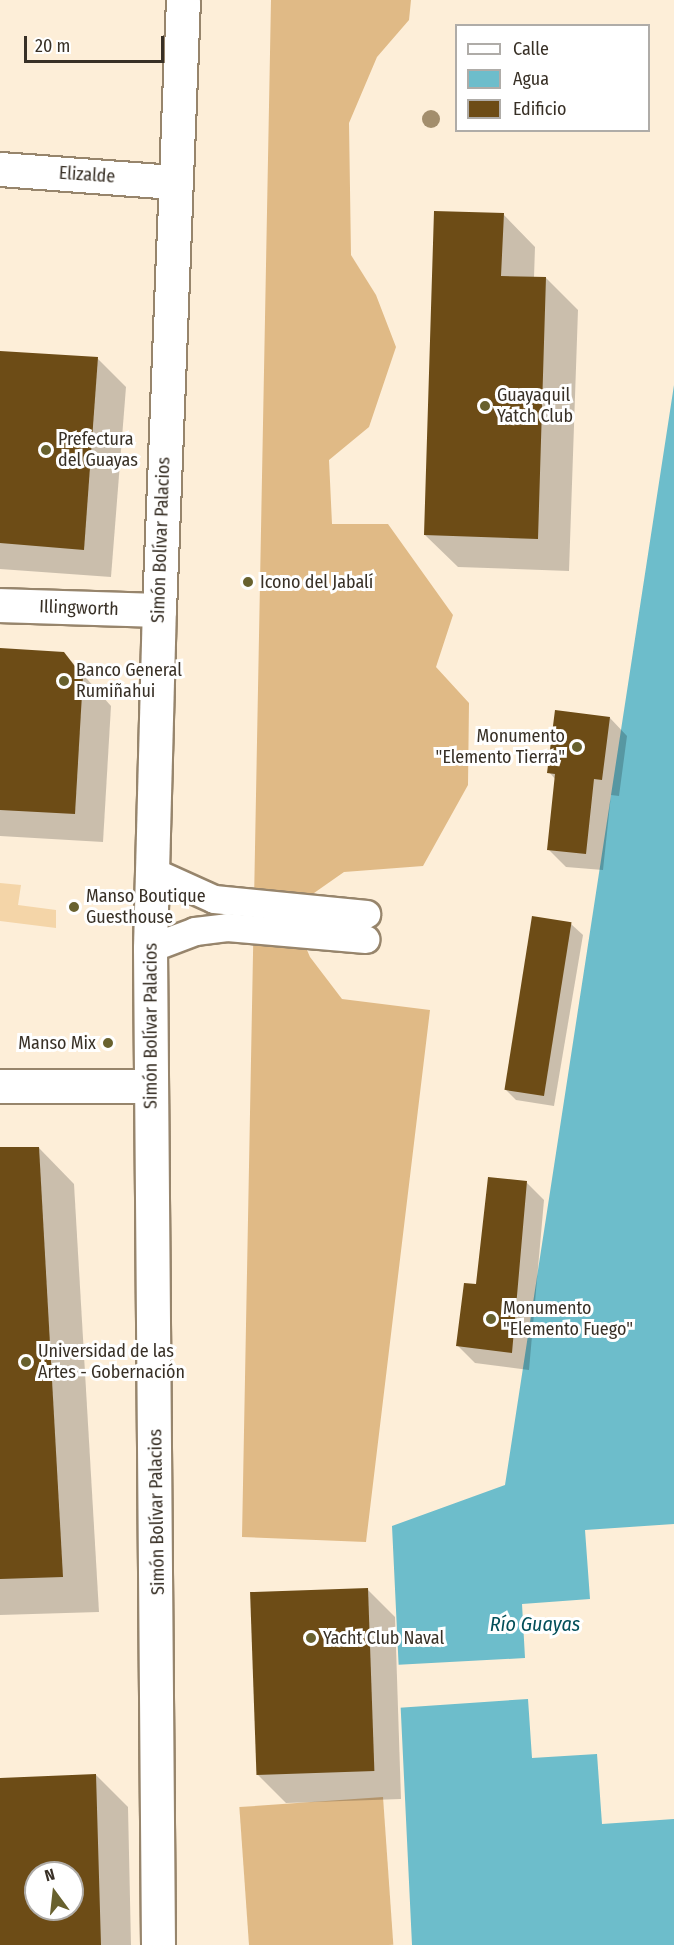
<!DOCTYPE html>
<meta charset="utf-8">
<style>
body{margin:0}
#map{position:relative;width:674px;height:1945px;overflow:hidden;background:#fdeed8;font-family:"Fira Sans Condensed",sans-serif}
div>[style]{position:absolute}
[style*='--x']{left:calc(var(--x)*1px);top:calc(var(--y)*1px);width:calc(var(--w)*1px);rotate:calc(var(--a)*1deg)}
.green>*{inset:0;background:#f4d5a8}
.forest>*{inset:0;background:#e0ba86;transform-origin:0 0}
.water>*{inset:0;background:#6dbdcb}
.pier>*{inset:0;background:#fdeed8}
.shadow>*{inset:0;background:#0003}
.building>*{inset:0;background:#6d4c16;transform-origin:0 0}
.roads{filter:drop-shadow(2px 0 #97856c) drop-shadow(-2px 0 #97856c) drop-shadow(0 2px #97856c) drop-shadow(0 -2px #97856c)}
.lane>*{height:27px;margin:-13.5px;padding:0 13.5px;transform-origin:13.5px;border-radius:13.5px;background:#fff}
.street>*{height:33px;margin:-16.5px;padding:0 16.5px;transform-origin:16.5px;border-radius:16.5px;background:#fff}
.secondary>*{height:33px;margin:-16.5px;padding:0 16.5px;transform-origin:16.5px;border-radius:16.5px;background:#fff}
.primary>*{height:33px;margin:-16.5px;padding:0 16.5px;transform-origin:16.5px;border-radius:16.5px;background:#fff}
.trees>*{width:18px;height:18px;margin:-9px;border-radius:50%;background:#a38e6d}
.dots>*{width:16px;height:16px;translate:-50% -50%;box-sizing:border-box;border:3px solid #fff;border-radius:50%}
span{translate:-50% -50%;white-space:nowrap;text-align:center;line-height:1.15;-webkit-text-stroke:6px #fff;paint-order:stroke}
.street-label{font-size:18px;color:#383026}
.poi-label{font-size:18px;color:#383026}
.left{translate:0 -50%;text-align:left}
.right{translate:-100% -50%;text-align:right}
.water-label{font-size:20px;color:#034f59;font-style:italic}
.legend{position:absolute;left:455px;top:24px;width:195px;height:108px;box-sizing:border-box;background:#fff;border:2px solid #afaca8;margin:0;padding:8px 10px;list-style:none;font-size:18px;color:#383026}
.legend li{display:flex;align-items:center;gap:12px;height:30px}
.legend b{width:30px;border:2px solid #afaca8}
.north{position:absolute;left:24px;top:1861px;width:60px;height:60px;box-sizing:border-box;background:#fff;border:2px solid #afaca8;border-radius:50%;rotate:345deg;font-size:16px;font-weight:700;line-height:24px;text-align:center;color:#383026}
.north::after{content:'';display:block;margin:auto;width:21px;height:27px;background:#68612e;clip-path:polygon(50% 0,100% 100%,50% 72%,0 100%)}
.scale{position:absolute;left:24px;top:36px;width:140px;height:27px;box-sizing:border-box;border:3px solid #383026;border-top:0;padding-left:8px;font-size:18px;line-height:21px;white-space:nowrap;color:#383026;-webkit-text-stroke:4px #fff;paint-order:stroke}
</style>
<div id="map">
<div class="green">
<i style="clip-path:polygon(0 883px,21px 885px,18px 905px,56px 910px,56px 928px,0 921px)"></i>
</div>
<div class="forest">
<i style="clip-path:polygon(271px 0,411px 0,409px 20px,377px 57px,349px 123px,351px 255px,376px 295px,396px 347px,369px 427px,329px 460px,332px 524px,388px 524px,453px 615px,436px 667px,469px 703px,468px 785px,423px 866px,344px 872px,304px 900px,298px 929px,310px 957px,342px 999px,430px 1010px,366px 1542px,242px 1537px)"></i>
<i style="left:383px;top:1797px;width:148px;height:144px;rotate:86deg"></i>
</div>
<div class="water">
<i style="clip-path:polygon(674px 385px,674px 1945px,412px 1945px,392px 1526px,505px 1485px)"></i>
</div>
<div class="pier">
<i style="clip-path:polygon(674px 1524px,674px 1819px,602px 1824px,597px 1754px,532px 1758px,528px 1699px,396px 1708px,394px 1665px,525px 1658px,522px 1604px,590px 1599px,585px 1530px)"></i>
</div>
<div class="shadow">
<i style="clip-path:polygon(503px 214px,535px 247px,534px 278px,546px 278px,578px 310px,569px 571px,458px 567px,425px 535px)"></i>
<i style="clip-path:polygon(0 352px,98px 359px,126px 387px,111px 577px,0 569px)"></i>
<i style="clip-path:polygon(0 649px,64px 653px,111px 706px,103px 842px,0 836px)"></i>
<i style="clip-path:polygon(610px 718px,627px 736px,619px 796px,611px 795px,603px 870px,566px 867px,548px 849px,556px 780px,549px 772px)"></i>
<i style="clip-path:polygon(571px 924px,583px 935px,554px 1106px,516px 1100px,505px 1089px)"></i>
<i style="clip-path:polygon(39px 1148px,74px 1184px,99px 1612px,0 1615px,0 1149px)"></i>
<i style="clip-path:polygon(526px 1182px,544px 1200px,529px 1370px,475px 1363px,458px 1346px,477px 1286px)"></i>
<i style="clip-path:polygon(367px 1589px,395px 1617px,401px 1799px,286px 1803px,258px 1775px)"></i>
<i style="clip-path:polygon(evenodd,96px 1775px,128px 1807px,131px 1945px,0 1945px,0 1779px,96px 1775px,36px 1873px,72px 1873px,72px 1909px,36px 1909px,36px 1873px)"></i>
</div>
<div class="building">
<i style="clip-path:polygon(434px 211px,504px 213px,501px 276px,546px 277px,538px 539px,424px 535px)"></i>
<i style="clip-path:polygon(0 351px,98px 357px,84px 550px,0 543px)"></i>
<i style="clip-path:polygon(0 648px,64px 652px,83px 677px,75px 814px,0 810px)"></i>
<i style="clip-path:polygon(555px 710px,610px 717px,602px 780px,594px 779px,586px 854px,547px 850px,555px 774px,547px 773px)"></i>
<i style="left:532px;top:916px;width:40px;height:176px;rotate:9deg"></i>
<i style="clip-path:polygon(0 1147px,39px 1147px,63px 1577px,0 1579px)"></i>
<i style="clip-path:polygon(488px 1177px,527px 1181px,512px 1353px,456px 1346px,464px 1283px,476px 1284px)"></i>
<i style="left:368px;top:1588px;width:183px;height:118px;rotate:88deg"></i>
<i style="clip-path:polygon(evenodd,96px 1774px,101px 1945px,0 1945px,0 1778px,96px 1774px,36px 1873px,72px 1873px,72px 1909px,36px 1909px,36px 1873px)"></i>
</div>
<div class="roads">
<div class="lane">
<i style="--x:152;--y:871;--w:68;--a:24.3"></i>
<i style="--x:214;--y:899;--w:153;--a:5.6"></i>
<i style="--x:150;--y:948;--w:48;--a:-20.7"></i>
<i style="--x:195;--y:931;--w:32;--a:-7"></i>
<i style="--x:227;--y:927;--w:139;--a:5"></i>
</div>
<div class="street">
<i style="--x:0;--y:169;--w:174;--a:4.3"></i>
<i style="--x:0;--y:605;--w:159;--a:1.8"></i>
</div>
<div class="secondary">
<i style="--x:0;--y:1086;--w:149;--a:0"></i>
</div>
<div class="primary">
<i style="--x:158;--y:1945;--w:997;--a:-90.46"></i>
<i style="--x:150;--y:948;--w:338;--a:-88.5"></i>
<i style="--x:159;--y:610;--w:610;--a:-87.75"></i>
</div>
</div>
<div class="trees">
<i style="left:431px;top:119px"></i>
</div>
<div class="dots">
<i style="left:485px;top:406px;background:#68612e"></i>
<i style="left:46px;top:450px;background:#68612e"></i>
<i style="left:248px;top:582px;background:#68612e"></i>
<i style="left:64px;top:681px;background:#68612e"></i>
<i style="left:577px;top:747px;background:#68612e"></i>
<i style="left:74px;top:907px;background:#68612e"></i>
<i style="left:108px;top:1043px;background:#68612e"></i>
<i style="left:491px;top:1319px;background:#68612e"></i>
<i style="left:26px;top:1362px;background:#68612e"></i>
<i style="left:311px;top:1638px;background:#68612e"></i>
</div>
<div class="street-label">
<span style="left:87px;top:175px;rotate:4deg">Elizalde</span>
<span style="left:161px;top:540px;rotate:-88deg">Simón Bolívar Palacios</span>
<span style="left:79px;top:608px;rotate:2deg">Illingworth</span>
<span style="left:151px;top:1026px;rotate:-90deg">Simón Bolívar Palacios</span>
<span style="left:157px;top:1512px;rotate:-91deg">Simón Bolívar Palacios</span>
</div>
<div class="poi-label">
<span class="left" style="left:497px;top:406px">Guayaquil<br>Yatch Club</span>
<span class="left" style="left:58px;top:450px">Prefectura<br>del Guayas</span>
<span class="left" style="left:260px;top:582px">Icono del Jabalí</span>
<span class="left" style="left:76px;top:681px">Banco General<br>Rumiñahui</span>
<span class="right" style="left:565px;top:747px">Monumento<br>"Elemento Tierra"</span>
<span class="left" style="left:86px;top:907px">Manso Boutique<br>Guesthouse</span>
<span class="right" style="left:96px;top:1043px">Manso Mix</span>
<span class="left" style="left:503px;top:1319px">Monumento<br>"Elemento Fuego"</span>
<span class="left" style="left:38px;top:1362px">Universidad de las<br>Artes - Gobernación</span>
<span class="left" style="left:323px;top:1638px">Yacht Club Naval</span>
</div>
<div class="water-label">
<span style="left:535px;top:1624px">Río Guayas</span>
</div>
<ul class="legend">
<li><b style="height:8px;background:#fff"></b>Calle</li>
<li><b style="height:16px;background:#6dbdcb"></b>Agua</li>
<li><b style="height:16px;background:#6d4c16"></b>Edificio</li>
</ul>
<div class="north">N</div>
<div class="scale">20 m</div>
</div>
